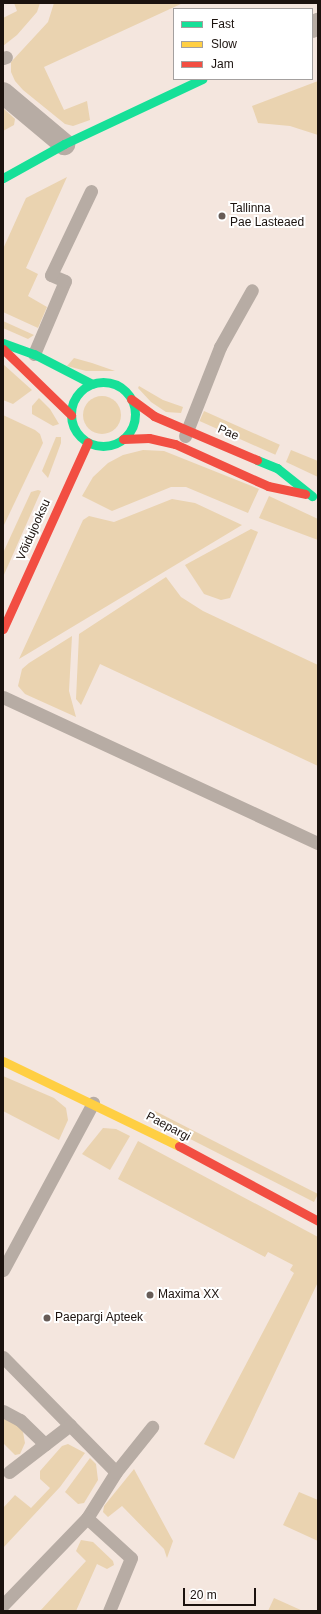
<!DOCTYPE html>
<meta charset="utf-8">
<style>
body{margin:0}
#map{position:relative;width:321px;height:1614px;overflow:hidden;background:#f4e6de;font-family:Arial,sans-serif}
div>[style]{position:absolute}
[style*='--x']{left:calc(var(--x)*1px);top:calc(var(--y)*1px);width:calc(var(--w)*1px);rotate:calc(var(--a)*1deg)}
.green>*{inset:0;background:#ead3b0;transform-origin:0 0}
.round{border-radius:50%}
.lane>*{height:13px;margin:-6.5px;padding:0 6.5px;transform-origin:6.5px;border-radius:6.5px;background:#b7aca4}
.street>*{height:22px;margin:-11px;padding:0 11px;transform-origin:11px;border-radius:11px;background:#b7aca4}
.fast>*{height:9px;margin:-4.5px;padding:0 4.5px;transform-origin:4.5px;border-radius:4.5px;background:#16e098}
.fast>.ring{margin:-4.5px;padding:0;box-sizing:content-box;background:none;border:9px solid #16e098;border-radius:50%}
.slow>*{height:9px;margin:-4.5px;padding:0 4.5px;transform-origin:4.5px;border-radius:4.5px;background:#ffcf43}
.jam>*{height:9px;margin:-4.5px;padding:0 4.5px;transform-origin:4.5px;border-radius:4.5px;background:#f24e42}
.dots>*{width:11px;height:11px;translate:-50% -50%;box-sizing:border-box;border:2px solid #fff;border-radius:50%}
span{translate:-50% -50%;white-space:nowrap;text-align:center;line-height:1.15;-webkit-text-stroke:4px #fff;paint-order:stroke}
.poi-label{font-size:12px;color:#1b120e}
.left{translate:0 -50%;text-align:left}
.street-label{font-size:12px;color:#1b120e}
.frame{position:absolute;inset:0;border:4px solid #1b120e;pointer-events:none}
.legend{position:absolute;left:173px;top:8px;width:140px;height:72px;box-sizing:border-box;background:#fff;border:1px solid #a4a09f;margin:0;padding:5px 7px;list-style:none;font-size:12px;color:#1b120e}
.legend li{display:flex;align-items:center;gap:8px;height:20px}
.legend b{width:20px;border:1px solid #a4a09f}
.scale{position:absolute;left:183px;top:1588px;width:73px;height:18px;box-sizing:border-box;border:2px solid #1b120e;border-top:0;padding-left:5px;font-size:12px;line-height:14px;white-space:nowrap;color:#1b120e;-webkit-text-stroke:3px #fff;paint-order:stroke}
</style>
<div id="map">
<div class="green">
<i style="clip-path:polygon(14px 3px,40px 3px,37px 12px,17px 35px,3px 46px,3px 18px,17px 11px)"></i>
<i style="clip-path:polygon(54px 3px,183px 3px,44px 67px,64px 110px,87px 101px,90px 120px,73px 126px,65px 124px,23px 90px,15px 81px,11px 72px,11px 62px,48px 22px)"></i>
<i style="clip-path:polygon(318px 81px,318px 135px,290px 126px,258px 123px,252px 106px)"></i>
<i style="clip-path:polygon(3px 108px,15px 119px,14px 125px,3px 131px)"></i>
<i style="clip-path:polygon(67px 177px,26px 268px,38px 274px,28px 296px,47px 307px,38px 328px,3px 312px,3px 249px,26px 198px)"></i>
<i style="clip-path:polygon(3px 321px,34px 335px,28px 339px,3px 328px)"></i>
<i style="clip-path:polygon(74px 358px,92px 363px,115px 371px,86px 371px,67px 366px)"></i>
<i style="clip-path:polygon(3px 364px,32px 390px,13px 404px,3px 400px)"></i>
<i style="clip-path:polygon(139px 386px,163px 400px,183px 407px,181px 413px,166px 412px,151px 402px,138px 388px)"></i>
<i class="round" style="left:83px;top:396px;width:38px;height:38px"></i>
<i style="clip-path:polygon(39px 398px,50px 409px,59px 424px,53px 426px,32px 414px,32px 406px)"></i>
<i style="left:204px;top:411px;width:83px;height:11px;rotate:24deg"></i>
<i style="clip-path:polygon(3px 415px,35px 430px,40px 434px,43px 443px,4px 525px)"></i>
<i style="clip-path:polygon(56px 437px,61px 437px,61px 443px,48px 478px,42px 471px)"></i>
<i style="clip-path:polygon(143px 450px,164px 451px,259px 489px,248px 513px,186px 487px,171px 487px,112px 511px,82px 496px,93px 477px,108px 463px,123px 455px)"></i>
<i style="clip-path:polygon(291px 450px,318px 461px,318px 477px,286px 462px)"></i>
<i style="clip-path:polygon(38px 490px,41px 491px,3px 577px,3px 553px,31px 492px)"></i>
<i style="clip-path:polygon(269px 496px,318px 519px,318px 540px,259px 518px)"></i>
<i style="clip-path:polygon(172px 499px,195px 503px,242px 525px,19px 659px,83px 520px,89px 516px,114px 522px)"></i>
<i style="clip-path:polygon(251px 529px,258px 532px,230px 598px,221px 600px,204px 594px,185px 565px)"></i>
<i style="clip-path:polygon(166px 577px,181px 597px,203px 611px,318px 665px,318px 766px,100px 664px,81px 705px,76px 699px,79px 634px)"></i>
<i style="clip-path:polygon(72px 636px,69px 691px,76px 717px,25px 694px,18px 686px,22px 669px,29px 663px)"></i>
<i style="clip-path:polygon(3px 1076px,54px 1098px,66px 1108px,68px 1120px,59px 1140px,3px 1111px)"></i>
<i style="left:155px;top:1111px;width:183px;height:9px;rotate:27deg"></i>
<i style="clip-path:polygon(103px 1128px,116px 1129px,130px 1136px,110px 1170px,82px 1154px)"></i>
<i style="clip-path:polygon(138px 1141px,318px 1237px,318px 1282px,234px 1459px,204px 1444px,294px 1273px,290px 1270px,293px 1265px,268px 1252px,265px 1257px,118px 1179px)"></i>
<i style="clip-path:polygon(3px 1417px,20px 1426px,23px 1432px,25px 1443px,20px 1454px,15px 1455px,3px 1443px)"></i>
<i style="clip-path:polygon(68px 1444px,85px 1453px,60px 1487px,3px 1548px,3px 1508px,15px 1495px,31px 1508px,50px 1488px,40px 1479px,40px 1471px,62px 1446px)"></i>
<i style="clip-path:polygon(90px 1458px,96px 1464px,98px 1480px,84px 1503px,78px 1504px,65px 1492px)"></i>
<i style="clip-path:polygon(134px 1469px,173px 1541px,167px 1558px,164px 1549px,122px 1506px,108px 1517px,103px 1512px,104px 1506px)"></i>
<i style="clip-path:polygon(299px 1492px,318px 1500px,318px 1541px,283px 1525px)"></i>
<i style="clip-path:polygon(81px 1540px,93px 1542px,113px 1561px,114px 1565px,107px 1569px,97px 1564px,76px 1611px,40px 1611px,86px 1561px,76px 1551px)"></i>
<i style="clip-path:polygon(274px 1598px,303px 1611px,268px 1611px)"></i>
</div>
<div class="lane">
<i style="--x:3;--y:58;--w:3;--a:-18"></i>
<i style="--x:34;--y:354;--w:79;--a:-67"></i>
<i style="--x:65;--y:281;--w:15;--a:-157"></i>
<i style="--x:51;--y:275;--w:93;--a:-64.5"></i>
<i style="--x:185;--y:436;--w:96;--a:-68.5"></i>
<i style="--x:220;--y:347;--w:65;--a:-60.7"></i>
<i style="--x:3;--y:697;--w:347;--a:24.9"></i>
<i style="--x:3;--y:1270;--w:190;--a:-61.7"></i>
<i style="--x:3;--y:1357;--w:161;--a:45.5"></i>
<i style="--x:116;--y:1472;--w:54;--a:122.2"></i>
<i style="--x:87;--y:1518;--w:121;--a:134"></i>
<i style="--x:3;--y:1411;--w:19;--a:28"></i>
<i style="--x:20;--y:1420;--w:35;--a:44"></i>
<i style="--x:9;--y:1472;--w:77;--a:-37.6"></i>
<i style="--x:116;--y:1472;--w:58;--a:-51.3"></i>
<i style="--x:87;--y:1518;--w:59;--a:42.3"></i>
<i style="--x:131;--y:1558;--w:57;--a:112.5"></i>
</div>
<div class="street">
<i style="--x:312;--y:27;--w:7;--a:-27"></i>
<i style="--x:3;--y:93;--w:80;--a:39.9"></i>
</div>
<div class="fast">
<i style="--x:3;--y:178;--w:70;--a:-29.1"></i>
<i style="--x:64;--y:144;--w:153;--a:-25.2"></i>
<i style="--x:3;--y:343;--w:33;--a:20"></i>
<i style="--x:34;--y:354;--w:65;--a:27.3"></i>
<i class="ring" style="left:71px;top:382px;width:55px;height:55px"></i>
<i style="--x:257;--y:460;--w:22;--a:22"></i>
<i style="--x:277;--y:468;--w:45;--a:38.7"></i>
</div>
<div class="slow">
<i style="--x:3;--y:1061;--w:195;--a:25.8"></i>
</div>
<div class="jam">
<i style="--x:3;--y:349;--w:95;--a:44.1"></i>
<i style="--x:131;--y:399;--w:29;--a:36"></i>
<i style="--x:154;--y:416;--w:112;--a:23.1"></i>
<i style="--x:123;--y:439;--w:26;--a:-2"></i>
<i style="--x:149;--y:438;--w:27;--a:13"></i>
<i style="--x:175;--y:444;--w:102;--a:24.3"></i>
<i style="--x:268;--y:486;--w:38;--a:12"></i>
<i style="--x:3;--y:629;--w:205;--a:-65.6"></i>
<i style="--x:179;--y:1146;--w:158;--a:28.3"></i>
</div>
<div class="dots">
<i style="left:222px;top:216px;background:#675c57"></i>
<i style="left:150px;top:1295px;background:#675c57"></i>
<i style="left:47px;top:1318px;background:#675c57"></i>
</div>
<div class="poi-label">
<span class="left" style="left:230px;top:216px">Tallinna<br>Pae Lasteaed</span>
<span class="left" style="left:158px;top:1295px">Maxima XX</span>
<span class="left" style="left:55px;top:1318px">Paepargi Apteek</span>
</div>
<div class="street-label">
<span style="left:228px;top:433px;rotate:23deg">Pae</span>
<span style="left:34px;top:530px;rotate:-66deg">Võidujooksu</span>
<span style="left:168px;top:1127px;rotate:28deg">Paepargi</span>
</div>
<div class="frame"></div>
<ul class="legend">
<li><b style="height:5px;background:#16e098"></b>Fast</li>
<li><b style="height:5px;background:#ffcf43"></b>Slow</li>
<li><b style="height:5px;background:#f24e42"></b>Jam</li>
</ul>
<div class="scale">20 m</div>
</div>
